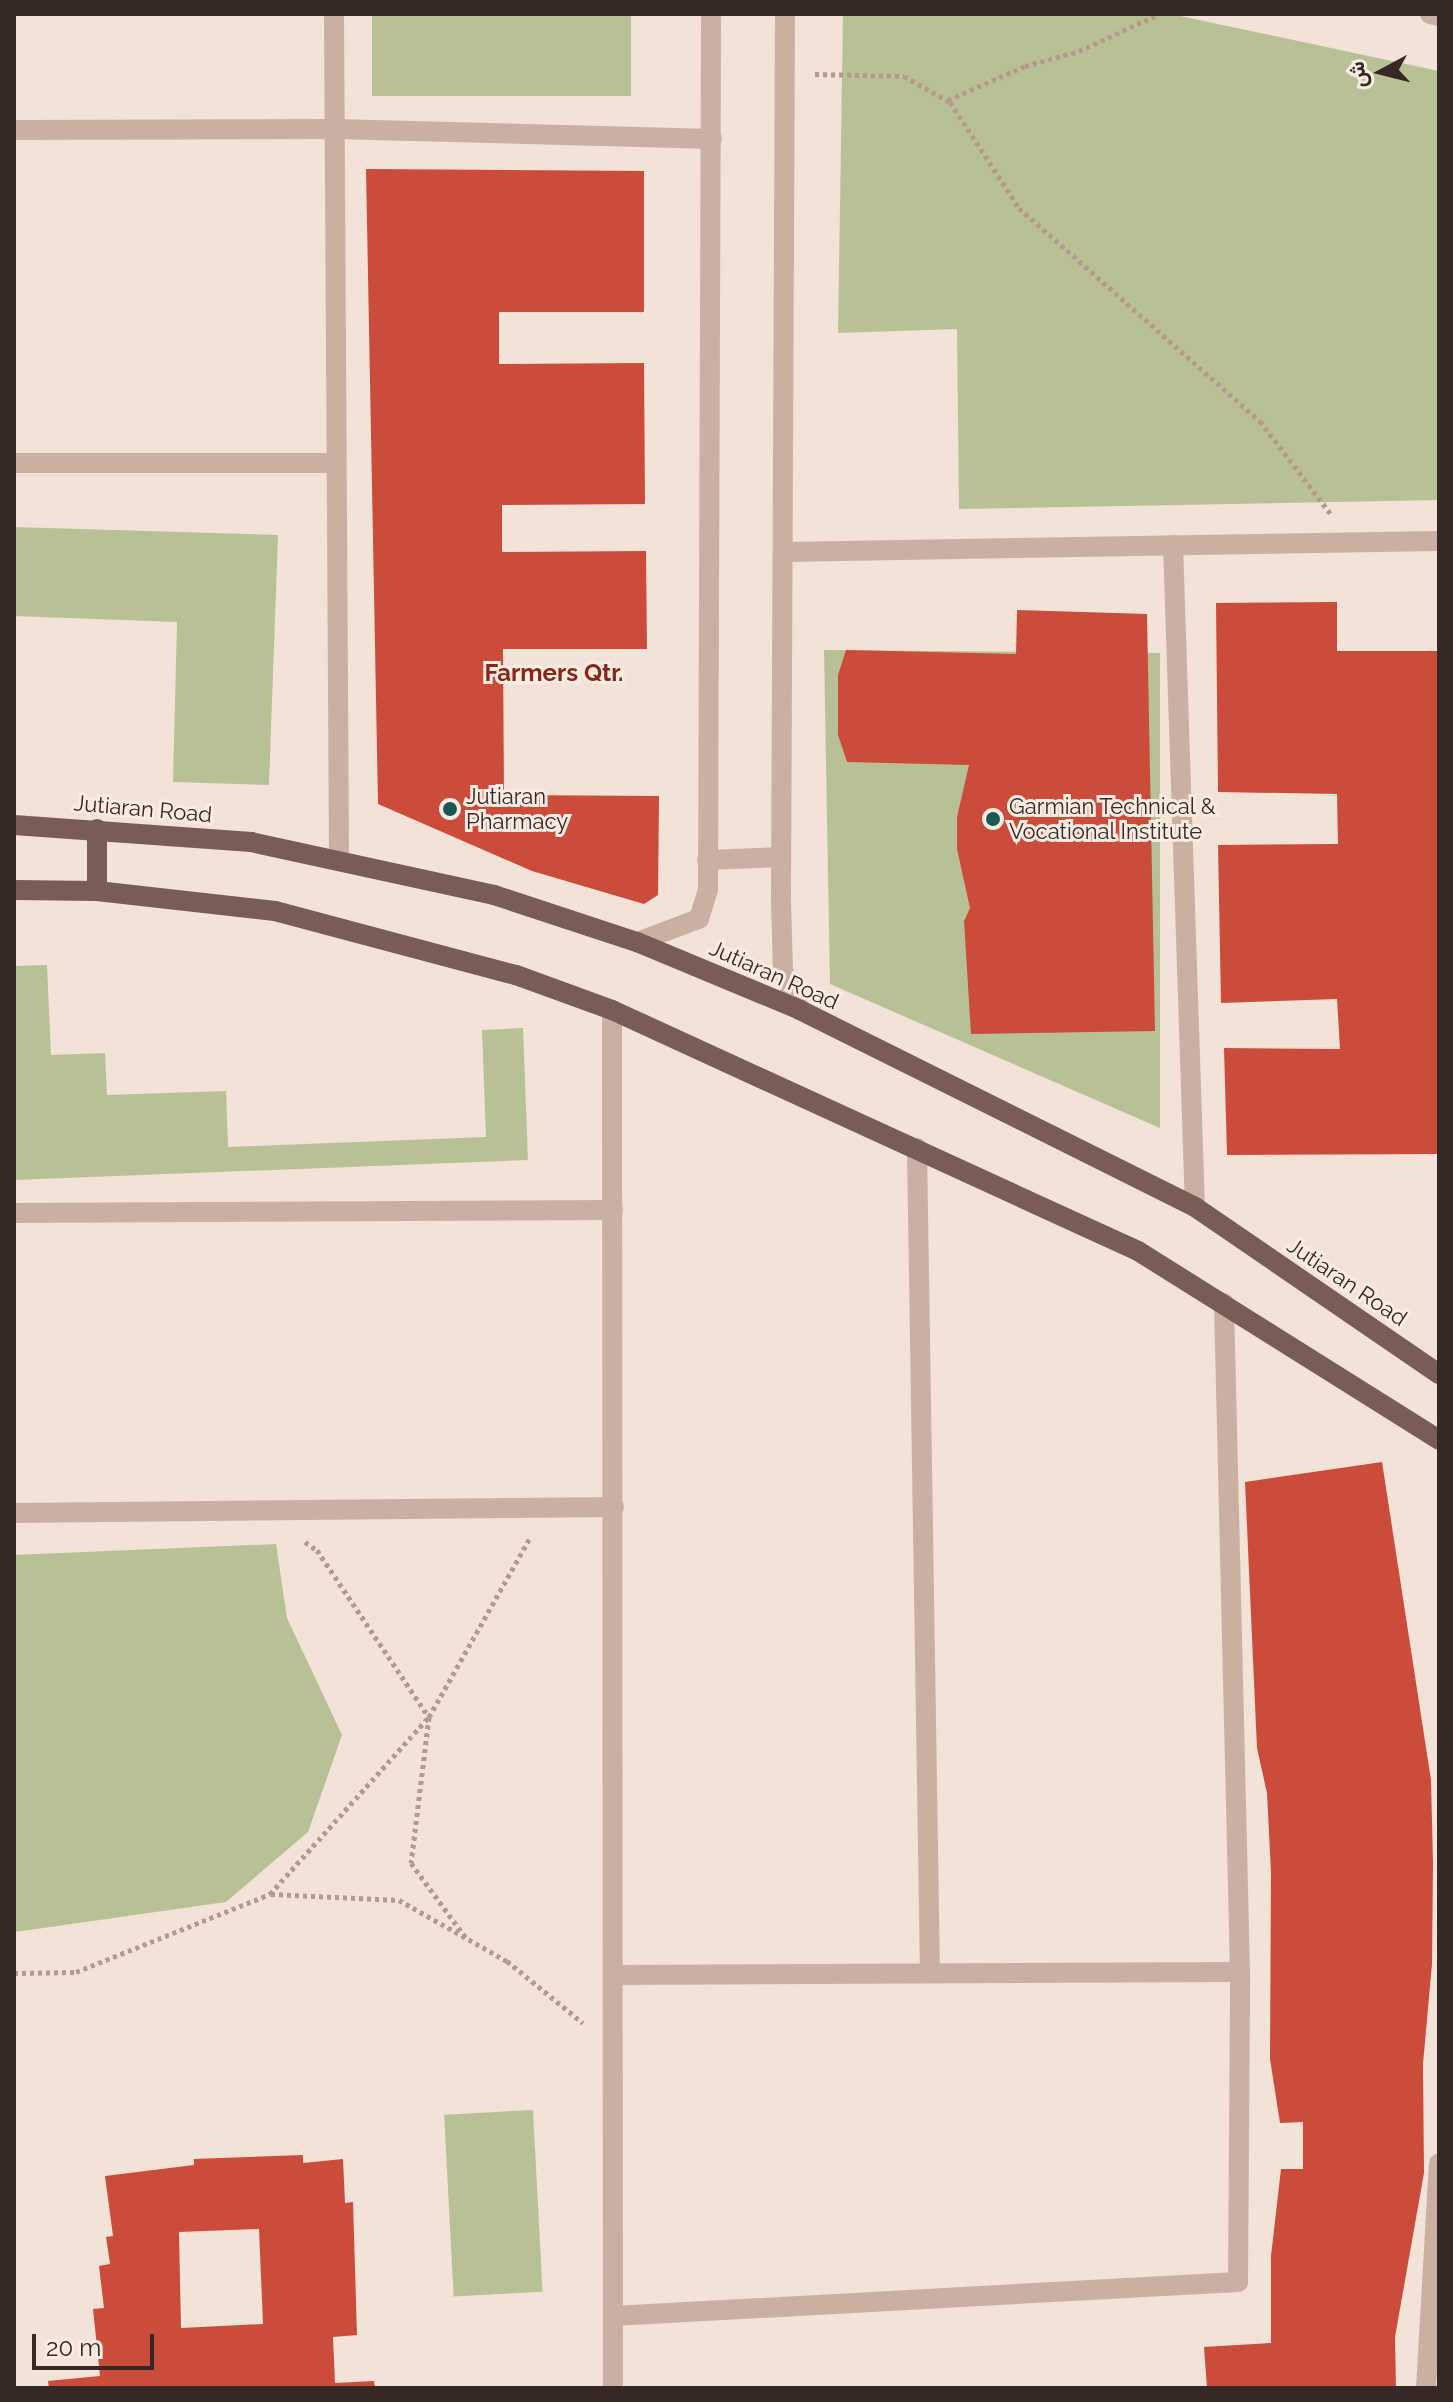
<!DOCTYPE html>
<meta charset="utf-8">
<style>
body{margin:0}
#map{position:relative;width:1453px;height:2402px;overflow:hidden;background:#f2e2d7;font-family:Raleway,Vazirmatn,sans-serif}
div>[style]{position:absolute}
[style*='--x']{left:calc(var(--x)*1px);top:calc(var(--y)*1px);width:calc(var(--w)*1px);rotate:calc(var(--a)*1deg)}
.green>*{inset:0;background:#b8c196;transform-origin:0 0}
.building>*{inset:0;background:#cc4c3b}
.path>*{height:5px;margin-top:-2.5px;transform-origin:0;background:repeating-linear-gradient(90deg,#b6998d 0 4px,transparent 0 8px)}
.minor>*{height:20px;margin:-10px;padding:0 10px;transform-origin:10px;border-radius:10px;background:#cab0a2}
.major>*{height:20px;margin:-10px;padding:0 10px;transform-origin:10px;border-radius:10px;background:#785c55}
.dots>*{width:22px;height:22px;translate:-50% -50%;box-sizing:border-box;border:4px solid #faece3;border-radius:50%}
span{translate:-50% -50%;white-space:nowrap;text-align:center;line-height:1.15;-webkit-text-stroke:6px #faece3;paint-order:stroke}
.poi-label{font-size:22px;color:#352825}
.left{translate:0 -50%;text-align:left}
.street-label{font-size:22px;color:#352825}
.neighbourhood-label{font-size:24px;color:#87271a;font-weight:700}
.frame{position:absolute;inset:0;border:16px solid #352825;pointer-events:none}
.north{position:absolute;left:1341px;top:32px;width:80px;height:80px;-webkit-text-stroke:6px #faece3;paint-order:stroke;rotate:263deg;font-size:22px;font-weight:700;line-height:32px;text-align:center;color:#352825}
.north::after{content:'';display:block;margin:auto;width:28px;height:36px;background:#352825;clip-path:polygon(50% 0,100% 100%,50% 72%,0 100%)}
.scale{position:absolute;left:32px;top:2334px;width:122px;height:36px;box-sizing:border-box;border:4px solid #352825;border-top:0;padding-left:10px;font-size:24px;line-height:28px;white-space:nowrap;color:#352825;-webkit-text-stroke:6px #faece3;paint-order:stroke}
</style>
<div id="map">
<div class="green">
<i style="left:372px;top:14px;width:259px;height:82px"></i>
<i style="clip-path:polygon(843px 14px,1171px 14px,1439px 71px,1439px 500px,959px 509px,957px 329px,838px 333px)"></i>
<i style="clip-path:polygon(14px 527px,278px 535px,269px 785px,173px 782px,177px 622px,14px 616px)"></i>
<i style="clip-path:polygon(824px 650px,1160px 653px,1160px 1128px,830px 984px)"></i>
<i style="clip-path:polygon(47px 965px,51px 1055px,105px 1053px,107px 1095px,226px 1091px,228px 1147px,486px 1137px,482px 1030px,523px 1028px,528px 1160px,14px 1180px,14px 966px)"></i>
<i style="clip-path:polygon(276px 1544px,287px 1618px,342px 1735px,308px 1832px,226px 1902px,15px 1932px,14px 1555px)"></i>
<i style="left:533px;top:2110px;width:182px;height:89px;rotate:87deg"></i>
</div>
<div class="building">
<i style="clip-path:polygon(366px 169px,644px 171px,644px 312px,499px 312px,499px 364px,644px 363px,645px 504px,502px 505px,502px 552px,646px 551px,647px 649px,503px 649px,504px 795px,659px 796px,658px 895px,644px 904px,532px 871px,378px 804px)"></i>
<i style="clip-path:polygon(1337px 602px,1337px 651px,1439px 651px,1439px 1154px,1227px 1155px,1224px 1048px,1340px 1049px,1337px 999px,1221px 1003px,1218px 845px,1338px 844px,1337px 794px,1218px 792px,1216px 603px)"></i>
<i style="clip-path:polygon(1017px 610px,1147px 614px,1155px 1031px,971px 1034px,964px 921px,970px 908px,957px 849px,957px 817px,969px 765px,847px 762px,838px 735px,838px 675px,846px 650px,1016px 654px)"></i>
<i style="clip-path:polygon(1382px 1462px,1431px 1780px,1433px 1863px,1432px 1964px,1423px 2064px,1424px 2173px,1395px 2337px,1396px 2388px,1207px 2388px,1204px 2347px,1271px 2343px,1271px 2256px,1281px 2169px,1303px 2169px,1303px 2122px,1280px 2123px,1270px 2059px,1271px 1873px,1267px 1793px,1257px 1748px,1245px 1482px)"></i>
<i style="clip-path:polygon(evenodd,303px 2155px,303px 2163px,343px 2159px,345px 2203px,353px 2202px,357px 2335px,333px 2337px,335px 2383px,374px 2381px,375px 2388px,49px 2388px,48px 2381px,100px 2376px,93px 2309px,104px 2308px,99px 2266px,110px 2264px,106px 2237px,113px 2236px,105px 2176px,194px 2165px,194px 2159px,303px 2155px,259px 2229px,263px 2324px,181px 2328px,179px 2232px,259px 2229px)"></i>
</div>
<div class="path">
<i style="--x:815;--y:74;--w:89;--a:1.3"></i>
<i style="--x:904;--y:76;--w:53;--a:29.5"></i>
<i style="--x:950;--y:102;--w:126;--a:56.9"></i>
<i style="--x:1019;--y:208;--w:322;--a:41.5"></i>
<i style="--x:1260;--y:421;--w:116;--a:52.7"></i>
<i style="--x:948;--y:100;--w:84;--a:-23.8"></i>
<i style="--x:1025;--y:66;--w:56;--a:-15.5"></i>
<i style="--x:1079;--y:51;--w:88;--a:-24.8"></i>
<i style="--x:305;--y:1542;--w:14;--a:34"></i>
<i style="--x:317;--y:1550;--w:201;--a:56.2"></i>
<i style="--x:429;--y:1717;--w:147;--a:97"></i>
<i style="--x:411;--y:1863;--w:93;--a:53.7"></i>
<i style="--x:271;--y:1894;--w:128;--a:2.7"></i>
<i style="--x:399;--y:1900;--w:124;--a:29.5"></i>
<i style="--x:507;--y:1961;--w:98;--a:39.2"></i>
<i style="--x:14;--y:1973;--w:62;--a:-0.9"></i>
<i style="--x:76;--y:1972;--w:209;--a:-21.9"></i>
<i style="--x:270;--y:1894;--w:238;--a:-48.1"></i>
<i style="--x:429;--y:1717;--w:206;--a:-60.6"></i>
</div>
<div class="minor">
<i style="--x:334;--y:14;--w:847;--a:89.66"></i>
<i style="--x:785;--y:14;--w:886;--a:90.26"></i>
<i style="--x:781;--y:900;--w:71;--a:88.4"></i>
<i style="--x:783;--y:971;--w:43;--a:66.4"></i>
<i style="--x:1430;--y:14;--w:9;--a:13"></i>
<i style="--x:14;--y:130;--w:320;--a:-0.2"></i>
<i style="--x:334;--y:129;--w:378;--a:1.5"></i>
<i style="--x:14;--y:463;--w:322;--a:0"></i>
<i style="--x:1173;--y:545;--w:662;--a:88.1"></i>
<i style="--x:784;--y:552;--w:655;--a:-0.96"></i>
<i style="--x:707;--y:860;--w:74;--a:-2.3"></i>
<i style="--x:637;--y:942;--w:66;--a:-20.4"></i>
<i style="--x:699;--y:919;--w:30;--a:-73"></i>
<i style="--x:708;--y:890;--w:876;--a:-89.8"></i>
<i style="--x:612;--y:1010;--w:1378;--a:89.96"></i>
<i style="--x:917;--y:1148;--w:823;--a:89.1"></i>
<i style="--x:14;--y:1213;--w:599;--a:-0.29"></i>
<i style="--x:14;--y:1513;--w:600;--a:-0.57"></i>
<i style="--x:613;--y:1975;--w:627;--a:-0.27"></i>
<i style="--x:613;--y:2316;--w:626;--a:-3.11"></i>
<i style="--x:1238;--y:2282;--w:310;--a:-89.6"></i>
<i style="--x:1240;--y:1972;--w:669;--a:-91.37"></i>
<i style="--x:1426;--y:2388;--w:225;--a:-86.7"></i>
</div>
<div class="major">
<i style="--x:14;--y:825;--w:238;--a:4.1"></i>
<i style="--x:251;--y:842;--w:249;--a:12.3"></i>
<i style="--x:494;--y:895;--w:151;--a:18.2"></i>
<i style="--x:637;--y:942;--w:177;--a:22.6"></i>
<i style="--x:800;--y:1010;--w:441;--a:26.5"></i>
<i style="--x:1195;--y:1207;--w:296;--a:34.4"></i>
<i style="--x:97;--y:829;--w:62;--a:90"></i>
<i style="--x:14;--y:890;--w:83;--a:0.7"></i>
<i style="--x:97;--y:891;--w:179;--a:6.4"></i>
<i style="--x:275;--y:911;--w:249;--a:14.9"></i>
<i style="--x:516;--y:975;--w:102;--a:20"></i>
<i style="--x:612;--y:1010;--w:579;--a:24.62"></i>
<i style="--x:1138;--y:1251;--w:355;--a:32.1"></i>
</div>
<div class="dots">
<i style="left:450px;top:809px;background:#195854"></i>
<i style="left:993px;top:819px;background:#195854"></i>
</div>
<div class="poi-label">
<span class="left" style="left:466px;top:809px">Jutiaran<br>Pharmacy</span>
<span class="left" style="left:1009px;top:819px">Garmian Technical &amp;<br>Vocational Institute</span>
</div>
<div class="street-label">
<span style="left:143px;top:809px;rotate:5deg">Jutiaran Road</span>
<span style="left:774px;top:975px;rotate:24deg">Jutiaran Road</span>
<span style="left:1347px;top:1282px;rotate:34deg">Jutiaran Road</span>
</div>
<div class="neighbourhood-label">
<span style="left:554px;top:673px">Farmers Qtr.</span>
</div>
<div class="frame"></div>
<div class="north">ش</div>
<div class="scale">20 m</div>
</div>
